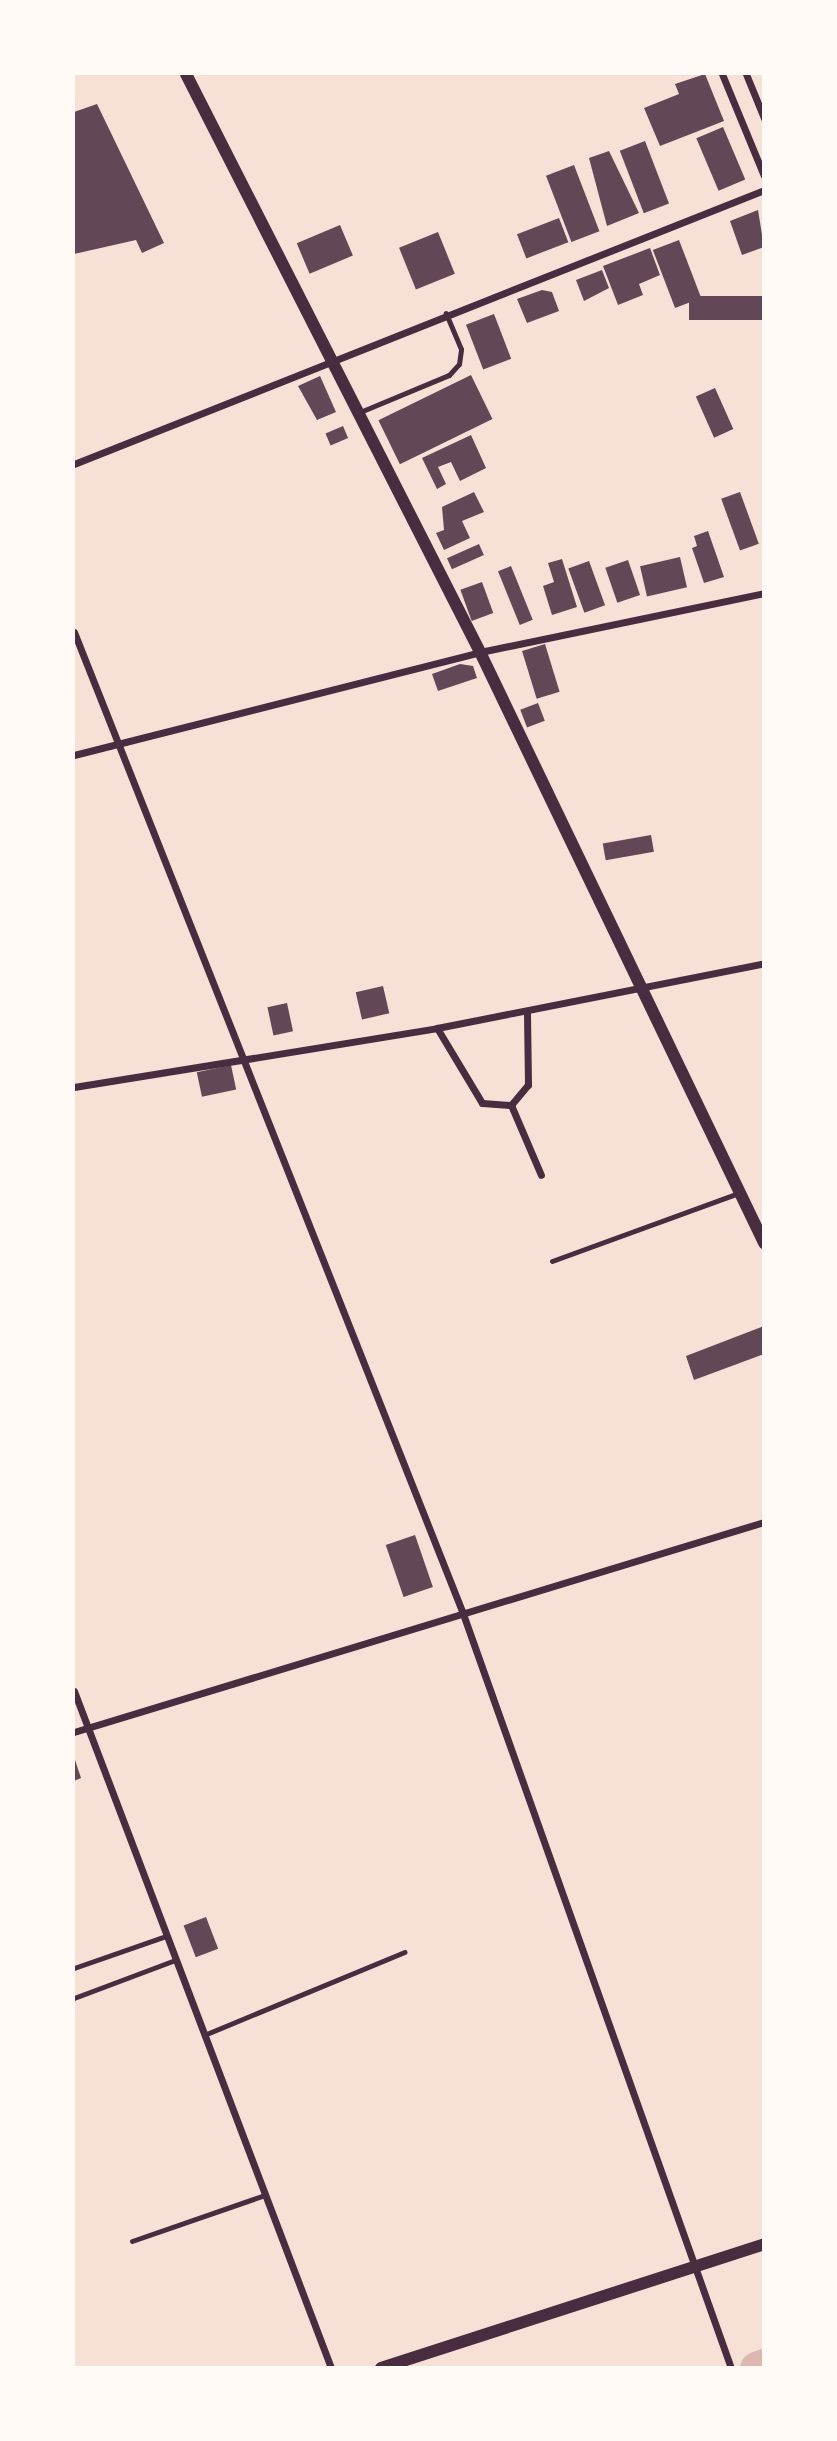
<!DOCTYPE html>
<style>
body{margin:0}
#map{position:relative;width:837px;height:2441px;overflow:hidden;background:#f7e1d7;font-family:Figtree,sans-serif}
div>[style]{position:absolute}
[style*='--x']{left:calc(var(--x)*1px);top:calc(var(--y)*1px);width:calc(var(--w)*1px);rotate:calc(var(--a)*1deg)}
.river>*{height:33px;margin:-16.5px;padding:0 16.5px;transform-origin:16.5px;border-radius:16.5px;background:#dcb8b0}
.building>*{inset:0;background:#644757;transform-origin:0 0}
.service>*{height:5px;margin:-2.5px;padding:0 2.5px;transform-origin:2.5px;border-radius:2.5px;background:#4a2c40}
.minor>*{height:7px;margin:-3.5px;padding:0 3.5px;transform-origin:3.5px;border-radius:3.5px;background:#4a2c40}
.tertiary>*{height:12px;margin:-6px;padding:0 6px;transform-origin:6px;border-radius:6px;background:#4a2c40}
span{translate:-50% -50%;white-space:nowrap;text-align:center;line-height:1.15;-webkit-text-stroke:7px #fffaf5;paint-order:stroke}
.frame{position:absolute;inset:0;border:75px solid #fffaf5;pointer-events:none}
</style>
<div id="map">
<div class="river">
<i style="--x:756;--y:2368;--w:9;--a:-21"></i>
</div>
<div class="building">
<i style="clip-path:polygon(705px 74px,724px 121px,660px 146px,644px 108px,679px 94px,675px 84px)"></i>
<i style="clip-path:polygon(97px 104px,164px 243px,142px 253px,136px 240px,74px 254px,74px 112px)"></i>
<i style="left:723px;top:127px;width:57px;height:29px;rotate:67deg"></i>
<i style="left:645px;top:141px;width:67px;height:27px;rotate:69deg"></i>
<i style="clip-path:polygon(609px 151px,639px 213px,607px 226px,589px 158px)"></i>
<i style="left:574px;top:165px;width:71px;height:30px;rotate:69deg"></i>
<i style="clip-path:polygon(758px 210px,764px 247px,742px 255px,730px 221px)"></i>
<i style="left:559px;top:218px;width:26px;height:45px;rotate:69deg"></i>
<i style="left:340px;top:225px;width:33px;height:47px;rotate:67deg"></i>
<i style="left:438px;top:232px;width:45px;height:42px;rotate:68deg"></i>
<i style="left:679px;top:240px;width:62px;height:28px;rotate:69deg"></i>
<i style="clip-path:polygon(650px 248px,660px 275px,639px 284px,643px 295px,618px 305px,603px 266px)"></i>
<i style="clip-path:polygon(602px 270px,609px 288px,584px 301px,576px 280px)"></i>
<i style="clip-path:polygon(542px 290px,552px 292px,559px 311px,527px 323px,517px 299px)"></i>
<i style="left:764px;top:296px;width:24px;height:75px;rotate:90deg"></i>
<i style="left:494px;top:314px;width:48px;height:30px;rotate:69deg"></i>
<i style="left:471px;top:375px;width:49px;height:103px;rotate:64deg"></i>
<i style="clip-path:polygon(320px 376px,336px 412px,317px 420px,298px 386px)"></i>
<i style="left:715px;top:388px;width:45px;height:21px;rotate:66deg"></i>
<i style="left:343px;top:426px;width:13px;height:19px;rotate:67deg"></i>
<i style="clip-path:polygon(471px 435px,486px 468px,460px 481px,451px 462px,438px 467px,446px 484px,437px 489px,422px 458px)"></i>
<i style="clip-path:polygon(474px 492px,484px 512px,462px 521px,470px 538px,444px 550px,436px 533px,444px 530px,442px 507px)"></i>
<i style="left:740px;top:492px;width:55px;height:20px;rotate:70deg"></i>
<i style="clip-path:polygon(708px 531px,724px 577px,704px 583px,692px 548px,697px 546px,694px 536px)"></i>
<i style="left:479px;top:544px;width:12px;height:35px;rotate:66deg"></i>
<i style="left:680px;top:557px;width:31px;height:41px;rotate:77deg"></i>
<i style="clip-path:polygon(562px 559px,577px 607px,552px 615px,543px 586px,554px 582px,548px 563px)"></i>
<i style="left:628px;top:560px;width:37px;height:24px;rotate:71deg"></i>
<i style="left:589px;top:561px;width:47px;height:22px;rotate:70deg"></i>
<i style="left:511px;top:566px;width:58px;height:14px;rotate:68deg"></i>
<i style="left:482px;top:582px;width:33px;height:23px;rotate:70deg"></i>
<i style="left:545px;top:644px;width:50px;height:24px;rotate:73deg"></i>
<i style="clip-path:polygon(460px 664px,473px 666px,477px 678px,438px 691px,432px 674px)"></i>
<i style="left:538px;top:703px;width:19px;height:19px;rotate:69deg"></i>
<i style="left:651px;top:835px;width:17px;height:49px;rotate:80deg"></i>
<i style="left:383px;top:986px;width:28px;height:28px;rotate:77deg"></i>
<i style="left:287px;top:1003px;width:29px;height:20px;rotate:78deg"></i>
<i style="left:231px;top:1065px;width:25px;height:35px;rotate:78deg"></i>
<i style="clip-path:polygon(764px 1326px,764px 1354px,694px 1380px,686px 1356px)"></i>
<i style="left:415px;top:1535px;width:55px;height:31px;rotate:71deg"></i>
<i style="clip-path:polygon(74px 1757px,81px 1778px,74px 1781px)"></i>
<i style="left:206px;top:1917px;width:34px;height:24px;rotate:69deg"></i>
</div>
<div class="service">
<i style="--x:360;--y:412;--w:96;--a:-22.6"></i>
<i style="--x:449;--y:375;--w:15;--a:-48"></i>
<i style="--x:459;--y:364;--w:15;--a:-82"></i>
<i style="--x:461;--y:349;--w:39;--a:-113"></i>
<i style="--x:552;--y:1261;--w:199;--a:-20"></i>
<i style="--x:74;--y:1968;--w:97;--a:-19.2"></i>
<i style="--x:74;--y:1998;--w:108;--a:-20.6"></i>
<i style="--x:204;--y:2035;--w:217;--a:-22.5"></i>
<i style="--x:132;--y:2241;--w:141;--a:-19.1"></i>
</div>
<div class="minor">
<i style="--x:722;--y:74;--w:110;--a:67.6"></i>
<i style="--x:746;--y:74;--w:48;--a:67.8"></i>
<i style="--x:74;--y:464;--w:742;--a:-21.66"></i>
<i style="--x:74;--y:632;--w:1053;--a:68.38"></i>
<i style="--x:462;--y:1611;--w:803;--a:70.44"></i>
<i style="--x:74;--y:755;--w:419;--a:-14.2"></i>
<i style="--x:480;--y:652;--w:290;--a:-11.7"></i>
<i style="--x:437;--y:1028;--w:87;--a:59"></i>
<i style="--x:482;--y:1103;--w:29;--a:4"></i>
<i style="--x:511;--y:1105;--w:26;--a:-50"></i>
<i style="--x:528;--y:1085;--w:74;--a:-90.8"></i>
<i style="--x:74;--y:1087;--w:368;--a:-9.2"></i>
<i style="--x:437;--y:1028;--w:333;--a:-11.2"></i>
<i style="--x:511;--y:1105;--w:76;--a:66.8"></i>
<i style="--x:74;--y:1691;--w:724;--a:69.21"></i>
<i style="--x:74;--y:1732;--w:721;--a:-16.93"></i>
</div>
<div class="tertiary">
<i style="--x:186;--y:74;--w:648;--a:63.04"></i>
<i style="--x:480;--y:652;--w:656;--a:64.33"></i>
<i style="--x:381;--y:2368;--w:403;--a:-17.9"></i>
</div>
<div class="frame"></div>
</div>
